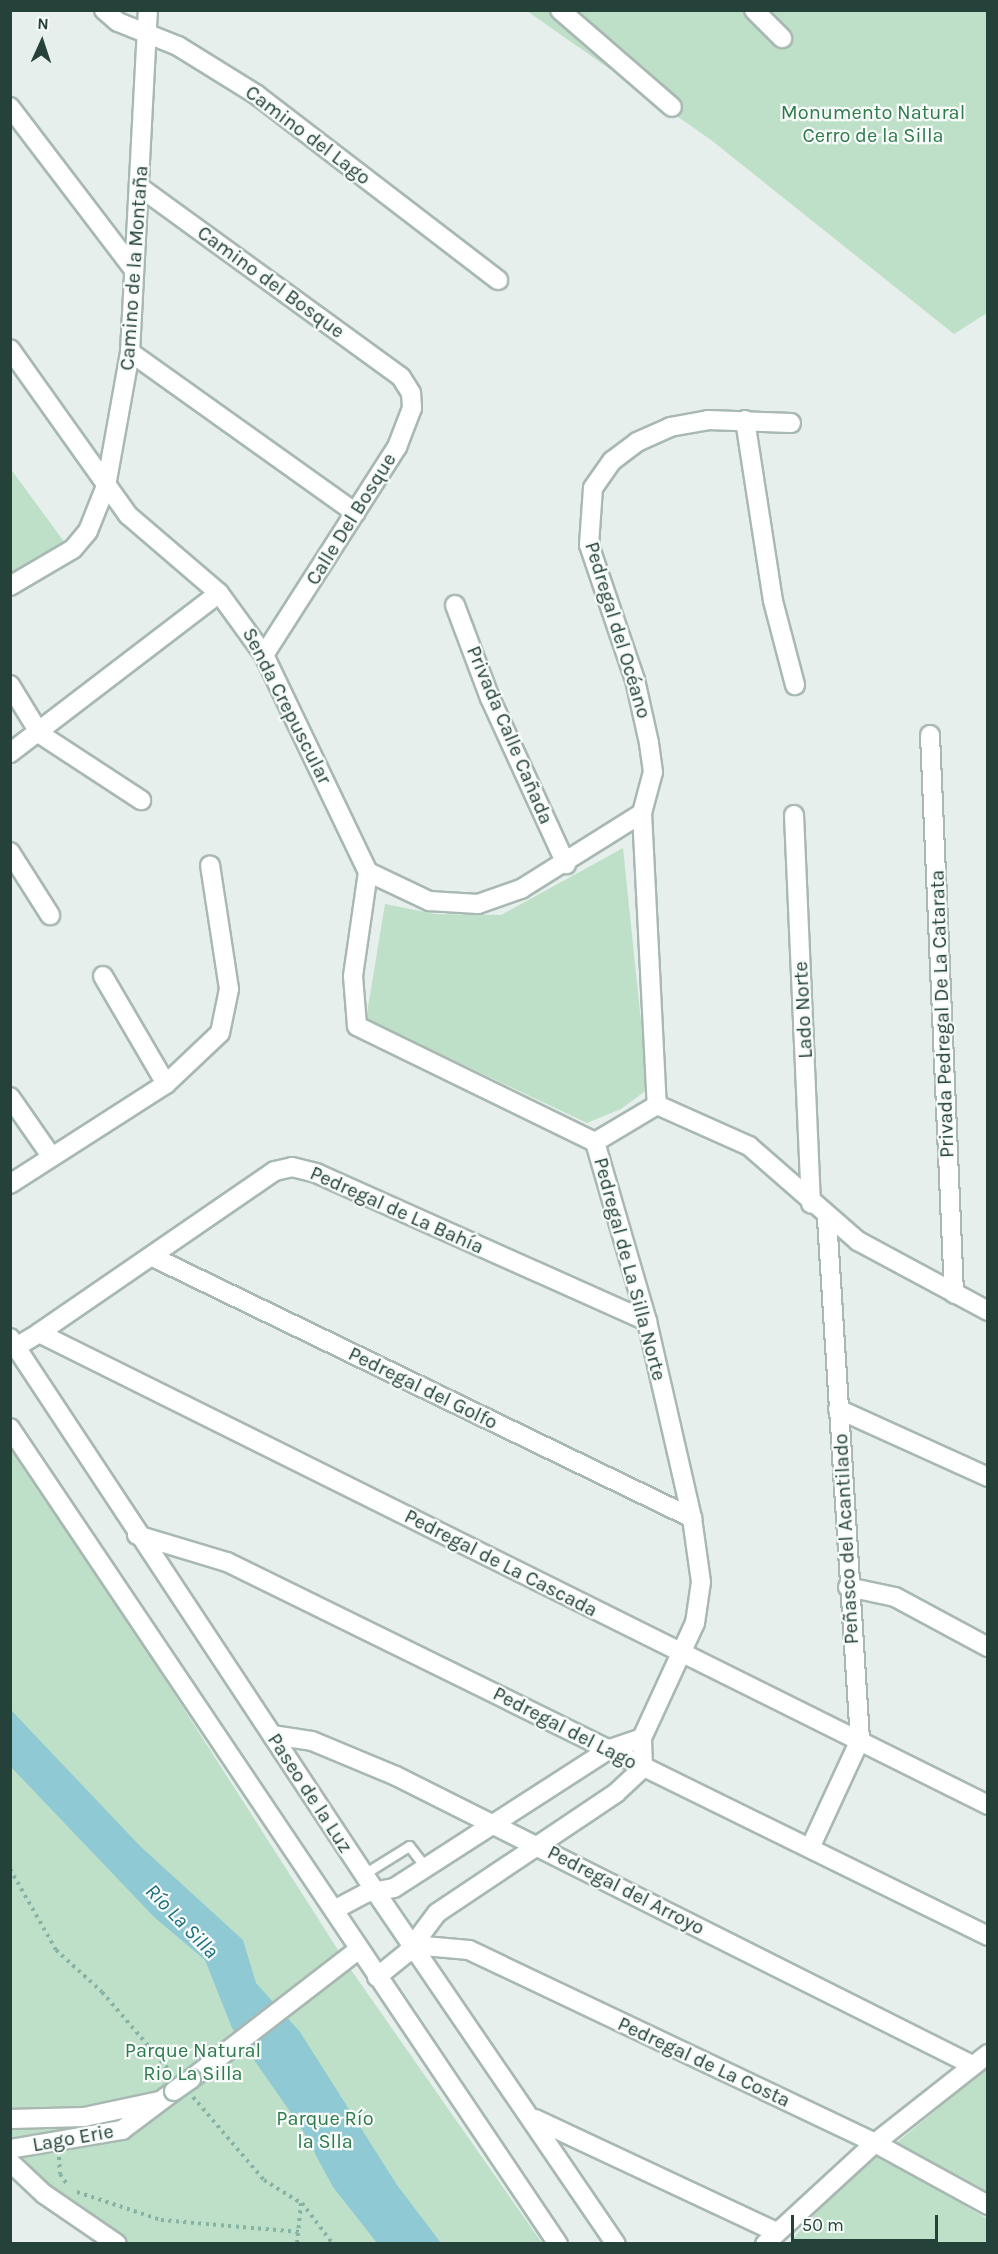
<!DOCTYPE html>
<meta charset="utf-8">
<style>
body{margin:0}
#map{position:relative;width:998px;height:2254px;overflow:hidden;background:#e6efeb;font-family:Karla,sans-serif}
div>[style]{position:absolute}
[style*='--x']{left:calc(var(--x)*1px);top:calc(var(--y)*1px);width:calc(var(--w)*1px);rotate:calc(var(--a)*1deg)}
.green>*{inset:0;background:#bfe0c8}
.water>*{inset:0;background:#8ec9d4}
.path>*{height:4px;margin-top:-2px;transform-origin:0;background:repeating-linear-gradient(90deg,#86b3a5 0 3px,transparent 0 7.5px)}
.roads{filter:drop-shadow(2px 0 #a8b8b2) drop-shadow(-2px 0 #a8b8b2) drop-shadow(0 2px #a8b8b2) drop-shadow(0 -2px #a8b8b2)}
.lane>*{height:9px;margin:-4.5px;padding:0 4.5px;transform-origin:4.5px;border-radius:4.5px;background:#fff}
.street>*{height:18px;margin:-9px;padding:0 9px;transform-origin:9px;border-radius:9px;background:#fff}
.secondary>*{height:18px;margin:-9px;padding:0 9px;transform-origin:9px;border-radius:9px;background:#fff}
.bridges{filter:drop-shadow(2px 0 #a4bbb3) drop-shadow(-2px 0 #a4bbb3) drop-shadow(0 2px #a4bbb3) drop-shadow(0 -2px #a4bbb3)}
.secondary-bridge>*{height:18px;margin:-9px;padding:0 9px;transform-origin:9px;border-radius:9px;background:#fff}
span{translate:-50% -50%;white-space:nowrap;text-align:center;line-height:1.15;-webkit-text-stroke:4.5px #f7fbf9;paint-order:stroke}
.park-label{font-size:20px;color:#2d7a4b}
.street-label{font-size:20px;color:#24423a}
.water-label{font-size:21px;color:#1c6f80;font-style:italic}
.frame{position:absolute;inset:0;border:12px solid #24423a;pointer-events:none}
.north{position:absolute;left:12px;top:12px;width:60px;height:60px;-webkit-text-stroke:4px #f7fbf9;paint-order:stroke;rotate:3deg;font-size:16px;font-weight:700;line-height:24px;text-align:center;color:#24423a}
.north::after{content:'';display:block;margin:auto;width:21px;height:27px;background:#24423a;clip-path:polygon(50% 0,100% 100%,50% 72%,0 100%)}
.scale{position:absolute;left:791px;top:2215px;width:147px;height:27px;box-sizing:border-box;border:3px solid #24423a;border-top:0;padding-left:8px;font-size:18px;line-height:21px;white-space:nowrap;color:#24423a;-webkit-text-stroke:4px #f7fbf9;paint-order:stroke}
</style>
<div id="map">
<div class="green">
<i style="clip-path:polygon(527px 11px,987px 11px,987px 313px,954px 334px,711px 140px)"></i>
<i style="clip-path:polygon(10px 468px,71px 551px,10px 586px)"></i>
<i style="clip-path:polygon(623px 848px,648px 1089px,621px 1109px,587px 1123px,366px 1019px,385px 904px,435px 914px,501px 915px)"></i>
<i style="clip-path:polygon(10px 1437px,349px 1967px,542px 2243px,117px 2243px,11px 2161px)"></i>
<i style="clip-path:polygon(987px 2068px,987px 2193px,895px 2144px)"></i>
<i style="clip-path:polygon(873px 2150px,987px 2219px,987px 2243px,788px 2244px)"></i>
</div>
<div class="water">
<i style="clip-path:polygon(10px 1709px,140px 1846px,243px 1940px,256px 1983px,300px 2032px,397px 2185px,441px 2243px,377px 2243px,333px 2187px,300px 2126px,232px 2028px,205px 1960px,154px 1917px,11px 1767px)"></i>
</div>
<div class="path">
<i style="--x:10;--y:1869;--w:93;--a:60.4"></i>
<i style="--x:56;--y:1950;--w:62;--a:42.4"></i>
<i style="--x:102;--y:1992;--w:104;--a:49.3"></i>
<i style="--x:193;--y:2097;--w:109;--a:49.5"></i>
<i style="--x:264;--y:2180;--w:44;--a:31.9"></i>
<i style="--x:301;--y:2203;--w:41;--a:95.6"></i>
<i style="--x:59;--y:2157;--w:17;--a:87"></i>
<i style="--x:60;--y:2174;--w:14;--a:56"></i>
<i style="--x:77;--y:2192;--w:89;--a:18.4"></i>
<i style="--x:161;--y:2220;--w:140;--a:4.9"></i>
<i style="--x:302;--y:2203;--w:51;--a:52.9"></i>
</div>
<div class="roads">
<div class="lane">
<i style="--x:364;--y:1874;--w:53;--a:-31.9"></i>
<i style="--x:409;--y:1846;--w:29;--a:52"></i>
</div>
<div class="street">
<i style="--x:104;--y:10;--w:18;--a:41"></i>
<i style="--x:118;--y:22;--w:65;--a:21.8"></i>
<i style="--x:178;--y:46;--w:93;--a:31.8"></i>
<i style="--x:257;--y:95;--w:304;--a:37.5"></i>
<i style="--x:560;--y:10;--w:148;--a:40.9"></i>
<i style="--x:754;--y:10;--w:40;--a:45"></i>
<i style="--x:10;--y:107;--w:201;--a:52.7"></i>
<i style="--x:141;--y:188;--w:321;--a:36"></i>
<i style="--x:401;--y:377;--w:19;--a:58"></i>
<i style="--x:411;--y:393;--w:15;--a:86"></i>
<i style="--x:412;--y:408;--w:42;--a:111"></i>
<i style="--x:397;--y:447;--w:247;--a:122.6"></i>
<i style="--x:10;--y:349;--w:204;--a:54.6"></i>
<i style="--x:128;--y:515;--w:120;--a:40.6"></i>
<i style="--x:219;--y:593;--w:77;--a:54"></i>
<i style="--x:264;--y:655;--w:241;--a:64.4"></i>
<i style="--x:368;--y:872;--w:105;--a:98.2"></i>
<i style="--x:353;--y:976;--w:50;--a:85.4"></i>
<i style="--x:357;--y:1026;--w:265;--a:26"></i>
<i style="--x:130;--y:352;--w:277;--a:35.5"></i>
<i style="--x:745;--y:420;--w:183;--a:81.2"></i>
<i style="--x:773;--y:601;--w:87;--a:75.3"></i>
<i style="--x:10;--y:586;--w:73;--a:-30.4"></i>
<i style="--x:73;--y:549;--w:23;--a:-50"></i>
<i style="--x:88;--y:531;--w:48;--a:-68.2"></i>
<i style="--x:106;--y:486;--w:136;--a:-79.8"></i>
<i style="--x:130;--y:352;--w:342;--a:-87"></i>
<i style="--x:455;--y:605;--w:99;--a:69.4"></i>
<i style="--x:490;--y:698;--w:183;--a:65.4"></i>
<i style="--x:10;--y:685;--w:57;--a:58.5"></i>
<i style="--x:40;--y:734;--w:121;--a:33.2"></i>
<i style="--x:930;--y:735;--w:559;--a:87.54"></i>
<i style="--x:10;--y:753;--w:263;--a:-37.4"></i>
<i style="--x:642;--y:813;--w:292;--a:87.1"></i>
<i style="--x:794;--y:815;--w:389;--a:87.5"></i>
<i style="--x:10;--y:852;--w:75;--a:57.6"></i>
<i style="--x:368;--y:872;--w:68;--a:25.4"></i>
<i style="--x:429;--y:901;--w:49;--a:3.5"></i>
<i style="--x:478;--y:904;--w:46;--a:-19.2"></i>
<i style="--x:521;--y:889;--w:143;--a:-32.1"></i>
<i style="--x:642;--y:813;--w:42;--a:-75"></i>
<i style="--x:653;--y:772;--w:29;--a:-98"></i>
<i style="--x:649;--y:743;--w:65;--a:-102.5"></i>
<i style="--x:635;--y:680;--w:143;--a:-108.8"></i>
<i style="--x:589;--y:545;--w:57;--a:-86"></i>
<i style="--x:593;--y:488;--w:33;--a:-55"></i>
<i style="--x:612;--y:461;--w:31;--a:-37"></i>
<i style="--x:637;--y:442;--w:36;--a:-24"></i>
<i style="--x:670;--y:427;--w:39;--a:-10"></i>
<i style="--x:708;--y:420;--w:83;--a:2.1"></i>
<i style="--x:103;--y:976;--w:125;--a:59.7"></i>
<i style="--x:10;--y:1097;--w:72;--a:55.2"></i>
<i style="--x:657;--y:1105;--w:101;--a:24"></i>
<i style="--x:749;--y:1146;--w:145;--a:41.1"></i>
<i style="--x:858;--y:1241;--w:148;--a:28.3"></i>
<i style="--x:10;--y:1184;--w:185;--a:-32.7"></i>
<i style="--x:166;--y:1084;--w:74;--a:-43.4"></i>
<i style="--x:220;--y:1033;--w:45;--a:-78.4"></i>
<i style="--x:229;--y:989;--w:125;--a:-98.7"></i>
<i style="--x:155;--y:1258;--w:597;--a:25.83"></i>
<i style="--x:39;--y:1333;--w:286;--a:-34.5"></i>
<i style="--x:275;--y:1171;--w:17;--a:-13"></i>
<i style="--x:292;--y:1167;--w:25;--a:14"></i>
<i style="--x:316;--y:1173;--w:363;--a:24.1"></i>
<i style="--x:16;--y:1347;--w:27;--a:-31"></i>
<i style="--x:39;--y:1333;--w:1060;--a:26.44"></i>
<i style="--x:838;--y:1409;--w:165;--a:24.4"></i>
<i style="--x:137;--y:1535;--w:94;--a:16.7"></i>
<i style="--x:227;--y:1562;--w:848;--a:26.17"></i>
<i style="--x:848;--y:1587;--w:48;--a:12"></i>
<i style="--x:895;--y:1597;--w:106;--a:28.3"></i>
<i style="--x:272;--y:1735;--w:40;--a:8.5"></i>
<i style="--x:312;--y:1741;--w:91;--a:22.6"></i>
<i style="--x:396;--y:1776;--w:644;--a:26.64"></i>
<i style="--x:810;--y:1848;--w:119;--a:-65.2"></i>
<i style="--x:860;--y:1740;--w:522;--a:-93.62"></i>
<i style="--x:334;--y:1910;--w:36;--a:-28"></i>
<i style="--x:366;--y:1893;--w:28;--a:-10"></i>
<i style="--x:394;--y:1888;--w:257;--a:-32.8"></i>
<i style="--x:610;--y:1749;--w:34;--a:-19"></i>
<i style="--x:413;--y:1945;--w:56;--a:5.1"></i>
<i style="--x:469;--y:1950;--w:450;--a:25.4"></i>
<i style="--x:875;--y:2143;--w:129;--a:28.8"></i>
<i style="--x:377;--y:1977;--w:38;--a:-39"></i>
<i style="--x:407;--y:1953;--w:50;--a:-53.1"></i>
<i style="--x:437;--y:1913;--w:216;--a:-33.8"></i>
<i style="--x:616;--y:1793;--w:37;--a:-43"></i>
<i style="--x:643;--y:1768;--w:30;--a:-92"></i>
<i style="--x:642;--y:1738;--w:127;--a:-65.3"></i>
<i style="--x:695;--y:1623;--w:41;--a:-81.7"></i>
<i style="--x:701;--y:1582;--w:65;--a:-98"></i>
<i style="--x:692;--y:1518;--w:202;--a:-102.9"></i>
<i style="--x:647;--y:1321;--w:186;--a:-106.2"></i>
<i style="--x:595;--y:1142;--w:72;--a:-30.8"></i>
<i style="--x:535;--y:2119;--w:264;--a:25.1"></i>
<i style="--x:10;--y:2162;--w:47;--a:43.3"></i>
<i style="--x:44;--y:2194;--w:88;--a:34.4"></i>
<i style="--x:765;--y:2244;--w:149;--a:-42.6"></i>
<i style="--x:875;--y:2143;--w:144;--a:-38.2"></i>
</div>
<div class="secondary">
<i style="--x:10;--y:1338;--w:663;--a:56.57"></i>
<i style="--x:375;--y:1891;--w:427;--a:55.7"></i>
<i style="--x:10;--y:1428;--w:983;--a:56.12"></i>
<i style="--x:191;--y:2079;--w:212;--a:-37.7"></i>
<i style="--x:10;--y:2119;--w:74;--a:-1.5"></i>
<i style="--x:84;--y:2117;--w:78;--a:-11.9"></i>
<i style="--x:10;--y:2149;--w:114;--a:-9.6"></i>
<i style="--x:122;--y:2130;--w:65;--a:-36.9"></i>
</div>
</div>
<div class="bridges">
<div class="secondary-bridge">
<i style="--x:174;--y:2091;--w:21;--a:-35"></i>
</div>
</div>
<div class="park-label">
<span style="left:873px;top:124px">Monumento Natural<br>Cerro de la Silla</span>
<span style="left:193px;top:2062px">Parque Natural<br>Rio La Silla</span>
<span style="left:325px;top:2130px">Parque Río<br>la Slla</span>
</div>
<div class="street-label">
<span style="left:308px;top:135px;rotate:37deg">Camino del Lago</span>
<span style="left:134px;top:268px;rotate:-86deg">Camino de la Montaña</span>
<span style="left:271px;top:282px;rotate:36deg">Camino del Bosque</span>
<span style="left:351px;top:519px;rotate:-58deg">Calle Del Bosque</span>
<span style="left:618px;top:630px;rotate:73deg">Pedregal del Océano</span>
<span style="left:287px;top:706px;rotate:63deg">Senda Crepuscular</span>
<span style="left:510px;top:735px;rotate:67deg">Privada Calle Cañada</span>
<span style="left:803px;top:1010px;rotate:-93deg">Lado Norte</span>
<span style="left:942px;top:1014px;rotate:-92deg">Privada Pedregal De La Catarata</span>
<span style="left:397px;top:1210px;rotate:24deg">Pedregal de La Bahía</span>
<span style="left:630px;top:1269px;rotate:75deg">Pedregal de La Silla Norte</span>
<span style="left:423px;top:1388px;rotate:26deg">Pedregal del Golfo</span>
<span style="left:846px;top:1539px;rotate:-93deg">Peñasco del Acantilado</span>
<span style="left:501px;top:1563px;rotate:27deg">Pedregal de La Cascada</span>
<span style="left:565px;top:1728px;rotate:27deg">Pedregal del Lago</span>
<span style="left:310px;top:1793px;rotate:57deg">Paseo de la Luz</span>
<span style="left:626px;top:1890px;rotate:27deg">Pedregal del Arroyo</span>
<span style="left:704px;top:2062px;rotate:25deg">Pedregal de La Costa</span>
<span style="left:73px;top:2138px;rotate:-10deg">Lago Erie</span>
</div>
<div class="water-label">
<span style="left:182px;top:1921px;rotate:46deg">Río La Silla</span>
</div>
<div class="frame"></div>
<div class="north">N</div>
<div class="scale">50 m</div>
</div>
